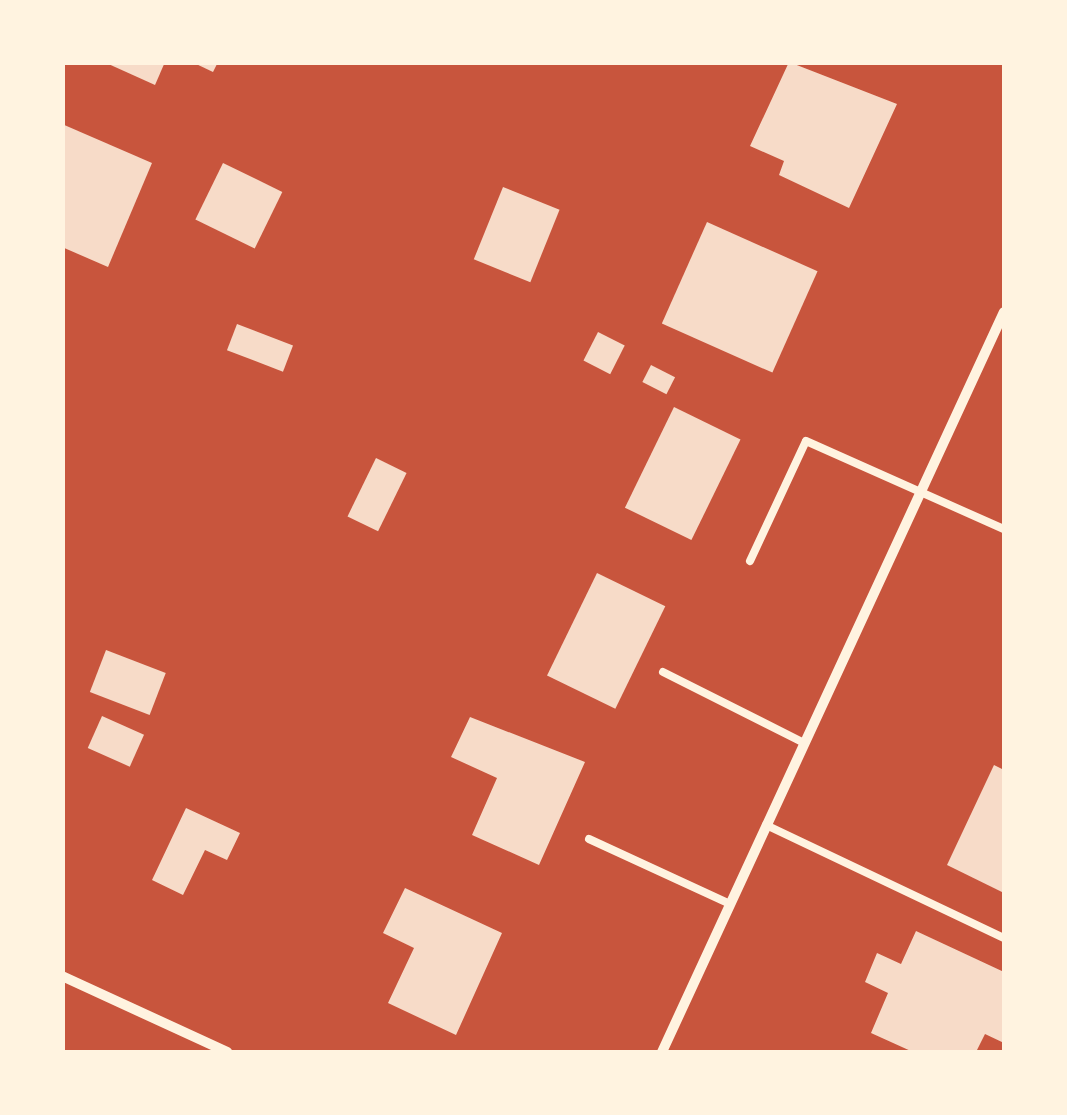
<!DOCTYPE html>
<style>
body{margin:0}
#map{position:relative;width:1067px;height:1115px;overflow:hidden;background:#c8553d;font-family:"Source Sans 3",sans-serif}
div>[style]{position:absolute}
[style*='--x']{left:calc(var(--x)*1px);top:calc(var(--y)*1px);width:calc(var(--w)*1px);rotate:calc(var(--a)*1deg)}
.building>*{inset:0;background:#f7dbc8;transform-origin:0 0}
.service>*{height:8px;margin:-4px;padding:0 4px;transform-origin:4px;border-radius:4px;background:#fff3e0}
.minor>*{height:10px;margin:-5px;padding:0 5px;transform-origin:5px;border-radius:5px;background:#fff3e0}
span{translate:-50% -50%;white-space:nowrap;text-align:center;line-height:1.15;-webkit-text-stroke:9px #fff3e0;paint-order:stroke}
.frame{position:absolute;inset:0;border:65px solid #fff3e0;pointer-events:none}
</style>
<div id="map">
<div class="building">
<i style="clip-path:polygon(104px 62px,165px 62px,155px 85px)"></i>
<i style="clip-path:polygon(192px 62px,218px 62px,213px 72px)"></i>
<i style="clip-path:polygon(789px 62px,897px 104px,849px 208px,779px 175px,784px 161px,750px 146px)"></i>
<i style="clip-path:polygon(62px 124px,152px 163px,108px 267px,62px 247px)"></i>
<i style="left:223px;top:163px;width:66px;height:63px;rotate:26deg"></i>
<i style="left:503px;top:187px;width:61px;height:78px;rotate:22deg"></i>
<i style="left:707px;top:222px;width:121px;height:111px;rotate:24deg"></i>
<i style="left:237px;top:324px;width:60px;height:28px;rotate:21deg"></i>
<i style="left:598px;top:332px;width:30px;height:32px;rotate:27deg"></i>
<i style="left:651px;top:365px;width:27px;height:19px;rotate:27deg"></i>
<i style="left:674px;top:407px;width:74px;height:112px;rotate:26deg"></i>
<i style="left:376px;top:458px;width:34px;height:65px;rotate:26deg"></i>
<i style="left:597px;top:573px;width:76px;height:114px;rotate:26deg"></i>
<i style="left:106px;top:650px;width:64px;height:45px;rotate:21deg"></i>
<i style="left:102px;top:716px;width:46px;height:35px;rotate:24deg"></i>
<i style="clip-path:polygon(470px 717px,585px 762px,539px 865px,472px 835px,497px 778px,451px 757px)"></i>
<i style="clip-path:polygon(994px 765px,1004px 770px,1004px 893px,947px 865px)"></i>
<i style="clip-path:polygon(186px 808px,240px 833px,227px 860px,205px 850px,183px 895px,152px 880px)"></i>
<i style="clip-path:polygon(405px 888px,502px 933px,456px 1035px,388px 1003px,414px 948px,383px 933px)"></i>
<i style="clip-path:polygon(916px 931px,1004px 972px,1004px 1043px,985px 1034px,976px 1052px,913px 1052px,871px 1033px,888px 993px,865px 982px,877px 953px,901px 964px)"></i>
</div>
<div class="service">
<i style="--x:750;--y:561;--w:132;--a:-65"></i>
<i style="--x:806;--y:441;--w:217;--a:24"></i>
<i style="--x:663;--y:672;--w:158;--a:26.7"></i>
<i style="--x:766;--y:825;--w:263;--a:25.4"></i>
<i style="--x:589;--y:839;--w:155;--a:24.7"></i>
</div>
<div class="minor">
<i style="--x:62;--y:976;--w:182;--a:24.7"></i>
<i style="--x:662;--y:1052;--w:815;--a:-65.2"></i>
</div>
<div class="frame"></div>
</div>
